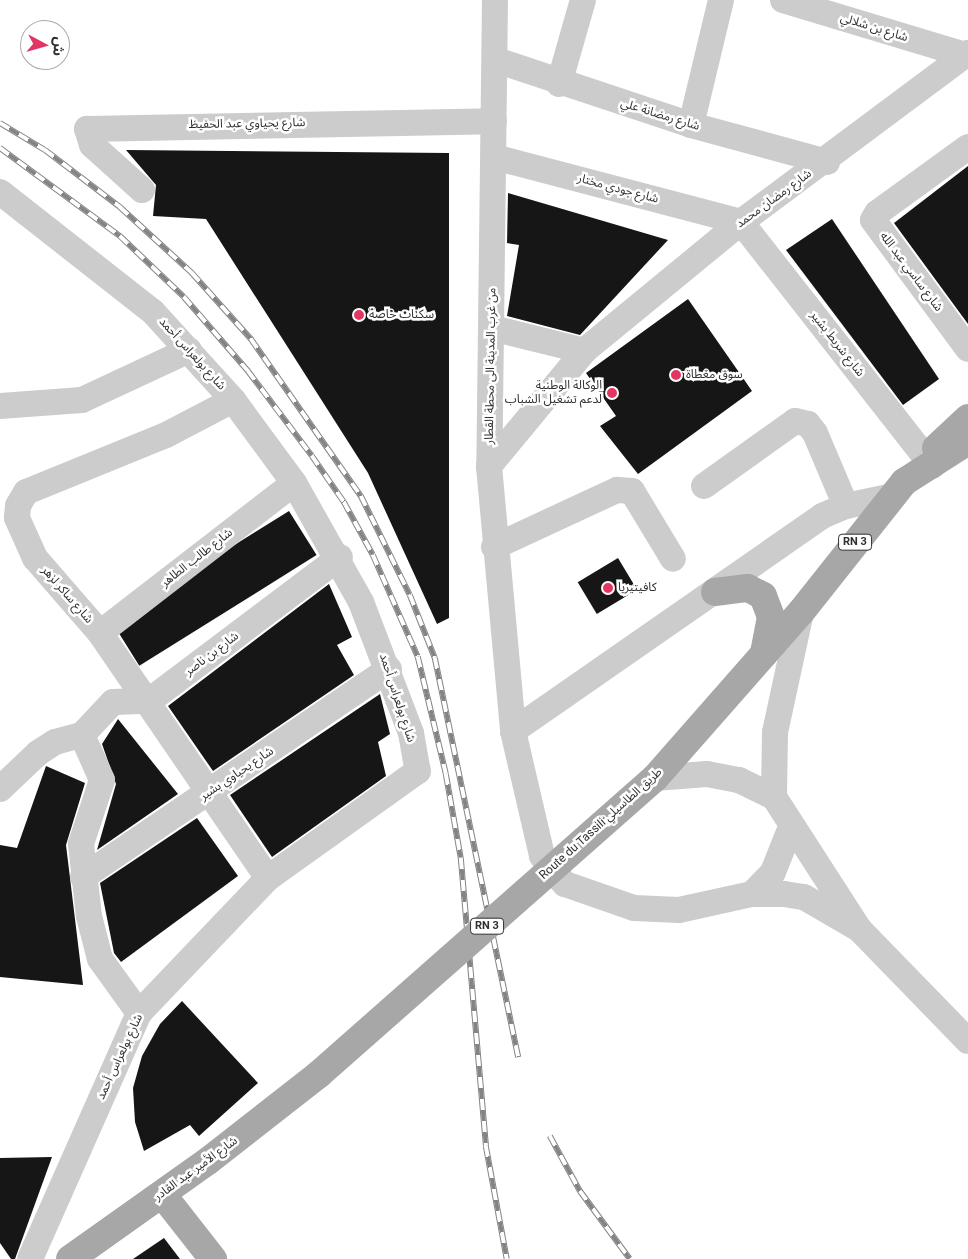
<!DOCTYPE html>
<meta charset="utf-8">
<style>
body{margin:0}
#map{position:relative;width:968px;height:1259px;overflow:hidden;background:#fff;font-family:Roboto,"Noto Sans Arabic",sans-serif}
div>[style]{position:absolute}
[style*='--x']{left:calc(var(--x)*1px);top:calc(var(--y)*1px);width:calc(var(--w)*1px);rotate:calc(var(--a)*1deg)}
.building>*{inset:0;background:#161616;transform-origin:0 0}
.minor>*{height:26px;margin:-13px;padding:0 13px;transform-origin:13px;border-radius:13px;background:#ccc}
.major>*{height:28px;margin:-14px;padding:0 14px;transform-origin:14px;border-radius:14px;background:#a7a7a7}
.rail>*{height:5.5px;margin-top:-2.75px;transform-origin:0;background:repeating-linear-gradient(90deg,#fff 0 11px,#848484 0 22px);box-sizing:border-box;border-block:1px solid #848484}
.major-bridge>*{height:28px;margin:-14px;padding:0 14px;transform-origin:14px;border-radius:14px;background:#a7a7a7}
.dots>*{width:14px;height:14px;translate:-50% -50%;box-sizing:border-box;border:2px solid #fff;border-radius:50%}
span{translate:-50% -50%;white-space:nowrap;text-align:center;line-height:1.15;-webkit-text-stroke:5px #fff;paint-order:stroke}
.shield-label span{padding:1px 4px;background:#fff;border:1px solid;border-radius:4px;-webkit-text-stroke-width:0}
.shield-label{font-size:11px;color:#2f2f2f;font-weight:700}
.street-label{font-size:12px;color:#2f2f2f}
.poi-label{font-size:12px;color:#2f2f2f}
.left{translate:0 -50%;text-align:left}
.right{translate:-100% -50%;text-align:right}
.north{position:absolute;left:20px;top:20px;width:50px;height:50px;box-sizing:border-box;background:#fff;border:1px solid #acacac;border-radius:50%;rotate:96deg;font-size:14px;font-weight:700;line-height:20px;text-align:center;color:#2f2f2f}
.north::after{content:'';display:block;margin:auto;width:18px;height:22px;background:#e23564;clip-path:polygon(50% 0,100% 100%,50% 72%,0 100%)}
</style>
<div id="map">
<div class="building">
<i style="clip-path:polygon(126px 150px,449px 153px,449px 618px,437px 624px,368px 473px,206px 219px,153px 216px,156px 185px)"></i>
<i style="clip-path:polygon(968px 166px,968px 324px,894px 223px)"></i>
<i style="clip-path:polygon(508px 193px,668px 240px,580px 335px,507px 316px,519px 245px,507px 243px)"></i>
<i style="clip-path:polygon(832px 219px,939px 379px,903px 405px,786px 250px)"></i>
<i style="clip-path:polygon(688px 299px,752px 391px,638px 474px,600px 426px,616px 416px,586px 373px)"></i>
<i style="left:289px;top:511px;width:52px;height:209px;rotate:58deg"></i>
<i style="left:618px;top:558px;width:37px;height:47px;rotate:59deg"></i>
<i style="clip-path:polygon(329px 584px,352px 637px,337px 645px,354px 675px,213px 771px,168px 706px)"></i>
<i style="clip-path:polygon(380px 694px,390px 734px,378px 742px,386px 776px,272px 857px,230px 795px)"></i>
<i style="clip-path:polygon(118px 719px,178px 794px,97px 850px,116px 784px,102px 744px)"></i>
<i style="clip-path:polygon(46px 766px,85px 783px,66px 845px,83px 985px,0 977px,0 845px,17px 848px)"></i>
<i style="clip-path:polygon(197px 818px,238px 876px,121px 962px,114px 953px,100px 883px)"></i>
<i style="clip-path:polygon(182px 1001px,258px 1083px,199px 1136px,190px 1125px,144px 1151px,135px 1122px,133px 1088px,142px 1056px,160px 1024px)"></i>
<i style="clip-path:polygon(52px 1157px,15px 1259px,11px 1259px,0 1243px,0 1158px)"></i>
<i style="clip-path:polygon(164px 1238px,180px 1259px,133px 1259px)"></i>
</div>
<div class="minor">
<i style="--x:495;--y:0;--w:466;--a:90.7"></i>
<i style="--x:489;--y:466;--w:266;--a:84.8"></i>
<i style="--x:513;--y:731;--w:128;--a:76.9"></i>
<i style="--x:542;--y:856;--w:36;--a:51"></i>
<i style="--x:565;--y:884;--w:73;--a:19.2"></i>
<i style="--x:634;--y:908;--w:45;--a:2.5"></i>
<i style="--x:679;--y:910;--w:75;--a:-12.4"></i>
<i style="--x:752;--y:894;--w:32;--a:0"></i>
<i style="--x:784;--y:894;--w:20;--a:9"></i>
<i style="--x:804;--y:897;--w:64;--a:30.2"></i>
<i style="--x:783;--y:0;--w:190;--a:16.8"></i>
<i style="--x:496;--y:60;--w:206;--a:18.4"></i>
<i style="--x:691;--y:125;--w:141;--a:15.2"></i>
<i style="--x:559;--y:84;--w:87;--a:-74.1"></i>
<i style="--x:691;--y:125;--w:129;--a:-76.5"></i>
<i style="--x:968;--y:147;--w:112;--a:144"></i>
<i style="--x:877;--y:213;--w:8;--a:120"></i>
<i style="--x:873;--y:220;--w:160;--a:53.6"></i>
<i style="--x:494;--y:157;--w:255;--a:14.7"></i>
<i style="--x:741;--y:222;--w:310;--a:51.9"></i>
<i style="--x:142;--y:190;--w:67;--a:-138"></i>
<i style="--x:92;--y:145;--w:17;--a:-107"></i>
<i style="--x:87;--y:129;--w:407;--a:-1.1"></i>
<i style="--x:0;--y:192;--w:194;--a:38.1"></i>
<i style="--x:153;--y:312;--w:119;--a:47.7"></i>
<i style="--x:233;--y:400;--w:103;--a:53.7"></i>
<i style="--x:294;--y:483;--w:137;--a:60.6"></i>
<i style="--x:361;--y:602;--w:140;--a:69.1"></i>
<i style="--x:411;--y:733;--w:39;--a:80"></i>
<i style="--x:418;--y:771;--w:184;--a:144.5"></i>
<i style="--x:268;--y:878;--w:187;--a:133.7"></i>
<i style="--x:139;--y:1013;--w:269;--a:113.9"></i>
<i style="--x:492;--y:328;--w:95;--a:14"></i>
<i style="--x:233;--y:400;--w:76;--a:152.4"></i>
<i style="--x:166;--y:435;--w:151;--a:157.8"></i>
<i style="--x:26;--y:492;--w:16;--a:120"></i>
<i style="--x:18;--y:506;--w:12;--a:95"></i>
<i style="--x:17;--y:518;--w:44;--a:65.8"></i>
<i style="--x:35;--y:558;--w:99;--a:49.1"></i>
<i style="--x:100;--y:633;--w:297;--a:55.6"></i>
<i style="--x:0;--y:406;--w:82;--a:-4.2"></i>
<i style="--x:82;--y:400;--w:118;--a:-25"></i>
<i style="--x:489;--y:466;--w:149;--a:-50.4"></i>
<i style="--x:584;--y:351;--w:203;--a:-39.4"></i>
<i style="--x:741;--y:222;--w:283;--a:-36.7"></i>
<i style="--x:704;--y:486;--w:112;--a:-35.5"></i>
<i style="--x:795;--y:421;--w:13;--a:13"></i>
<i style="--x:808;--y:424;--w:11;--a:52"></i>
<i style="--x:815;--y:433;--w:79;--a:67"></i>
<i style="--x:494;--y:547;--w:136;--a:-24.9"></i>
<i style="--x:617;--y:490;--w:15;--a:4"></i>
<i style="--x:632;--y:491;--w:79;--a:58.9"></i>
<i style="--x:801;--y:612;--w:123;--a:102.2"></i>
<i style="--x:775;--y:732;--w:65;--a:90.9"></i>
<i style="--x:774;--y:797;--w:157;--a:57.2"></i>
<i style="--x:859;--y:929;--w:156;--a:45.8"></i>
<i style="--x:100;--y:633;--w:245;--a:-37.7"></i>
<i style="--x:513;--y:731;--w:376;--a:-34.8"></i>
<i style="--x:822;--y:516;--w:26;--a:-23"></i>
<i style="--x:846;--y:506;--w:48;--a:-12"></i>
<i style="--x:82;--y:735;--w:45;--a:-46.8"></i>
<i style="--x:113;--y:702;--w:36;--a:-2"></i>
<i style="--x:149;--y:701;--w:239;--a:-37"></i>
<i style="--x:82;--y:735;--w:49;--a:66"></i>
<i style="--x:102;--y:780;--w:67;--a:108.2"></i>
<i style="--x:81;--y:844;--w:72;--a:83.7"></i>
<i style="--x:89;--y:916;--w:44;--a:75.7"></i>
<i style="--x:100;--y:959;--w:67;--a:54.2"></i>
<i style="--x:655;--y:778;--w:52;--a:-4.4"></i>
<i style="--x:707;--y:774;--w:33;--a:11"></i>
<i style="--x:739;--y:780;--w:39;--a:26"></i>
<i style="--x:0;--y:789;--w:52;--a:-43.5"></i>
<i style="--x:38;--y:753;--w:20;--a:-33"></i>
<i style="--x:55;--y:742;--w:28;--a:-15"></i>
<i style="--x:83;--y:877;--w:370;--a:-34.2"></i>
<i style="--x:752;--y:894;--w:30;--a:-46"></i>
<i style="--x:773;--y:872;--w:48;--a:-68.2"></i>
</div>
<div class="major">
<i style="--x:936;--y:448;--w:44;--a:-43.2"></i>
<i style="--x:715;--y:592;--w:33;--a:-7"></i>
<i style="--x:748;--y:588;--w:17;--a:28"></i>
<i style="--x:763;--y:596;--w:22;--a:69"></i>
<i style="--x:771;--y:617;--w:38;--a:101"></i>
<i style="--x:655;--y:778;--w:221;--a:-48.7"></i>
<i style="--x:801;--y:612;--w:166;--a:-51.6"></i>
<i style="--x:904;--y:482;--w:76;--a:-32.6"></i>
<i style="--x:162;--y:1194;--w:83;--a:51.9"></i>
<i style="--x:70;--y:1259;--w:169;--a:-35.4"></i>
<i style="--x:208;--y:1161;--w:140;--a:-38"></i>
</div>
<div class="rail">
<i style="--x:0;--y:123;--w:52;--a:31"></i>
<i style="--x:45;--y:150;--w:94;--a:37.2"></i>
<i style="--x:120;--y:207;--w:98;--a:42.5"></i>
<i style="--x:192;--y:273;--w:89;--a:48.2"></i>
<i style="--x:251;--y:339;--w:192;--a:55"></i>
<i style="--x:361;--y:496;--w:110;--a:63.7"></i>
<i style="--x:410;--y:595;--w:68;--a:68.4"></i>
<i style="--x:435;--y:658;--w:408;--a:78.2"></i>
<i style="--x:0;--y:148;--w:149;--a:36.3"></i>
<i style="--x:120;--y:236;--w:88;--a:43.6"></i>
<i style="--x:184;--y:297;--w:98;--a:49.1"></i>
<i style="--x:248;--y:371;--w:106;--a:53"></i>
<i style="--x:312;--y:456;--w:56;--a:55.2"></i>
<i style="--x:344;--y:502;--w:60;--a:61.3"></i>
<i style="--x:373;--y:555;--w:111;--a:66.2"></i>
<i style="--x:418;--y:657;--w:120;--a:76.5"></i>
<i style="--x:446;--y:774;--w:85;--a:79.9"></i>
<i style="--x:461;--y:858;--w:289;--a:85"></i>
<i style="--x:486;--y:1146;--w:115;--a:79.5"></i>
<i style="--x:550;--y:1136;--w:63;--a:61.4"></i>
<i style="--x:580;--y:1191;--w:84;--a:53.7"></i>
</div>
<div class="major-bridge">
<i style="--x:318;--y:1075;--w:449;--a:-41.4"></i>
</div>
<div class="dots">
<i style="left:359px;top:315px;background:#e23564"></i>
<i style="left:676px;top:375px;background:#e23564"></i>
<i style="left:612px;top:393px;background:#e23564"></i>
<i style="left:608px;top:588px;background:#e23564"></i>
</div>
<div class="shield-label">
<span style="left:855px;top:542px">RN 3</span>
<span style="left:487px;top:926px">RN 3</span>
</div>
<div class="street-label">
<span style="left:874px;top:28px;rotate:17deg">شارع بن شلالي</span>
<span style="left:660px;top:115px;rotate:17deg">شارع رمضانة علي</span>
<span style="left:247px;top:124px;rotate:-1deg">شارع يحياوي عبد الحفيظ</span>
<span style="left:618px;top:189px;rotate:15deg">شارع جودي مختار</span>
<span style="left:774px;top:199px;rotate:-36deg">شارع رمضان محمد</span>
<span style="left:911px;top:272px;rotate:53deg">شارع ساسي عبد الله</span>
<span style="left:837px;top:344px;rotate:52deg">شارع شريط بشير</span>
<span style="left:192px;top:354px;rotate:48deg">شارع بولعراس أحمد</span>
<span style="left:491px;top:366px;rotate:-89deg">من غرب المدينة الى محطة القطار</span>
<span style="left:197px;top:558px;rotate:-38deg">شارع طالب الطاهر</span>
<span style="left:67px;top:595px;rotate:49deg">شارع ساكر لزهر</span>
<span style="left:212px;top:654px;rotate:-37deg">شارع بن ناصر</span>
<span style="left:397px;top:698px;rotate:72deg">شارع بولعراس أحمد</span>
<span style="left:237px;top:774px;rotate:-34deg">شارع يحياوي بشير</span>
<span style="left:601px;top:824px;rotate:-42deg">Route du Tassili;طريق الطاسيلي</span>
<span style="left:120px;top:1057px;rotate:-65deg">شارع بولعراس أحمد</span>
<span style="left:196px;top:1169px;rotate:-36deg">شارع الأمير عبد القادر</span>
</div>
<div class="poi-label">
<span class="left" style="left:369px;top:315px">سكنات خاصة</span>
<span class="left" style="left:686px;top:375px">سوق مغطاة</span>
<span class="right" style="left:602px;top:393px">الوكالة الوطنية<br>لدعم تشغيل الشباب</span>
<span class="left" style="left:618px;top:588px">كافيتيريا</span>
</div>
<div class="north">ش</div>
</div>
